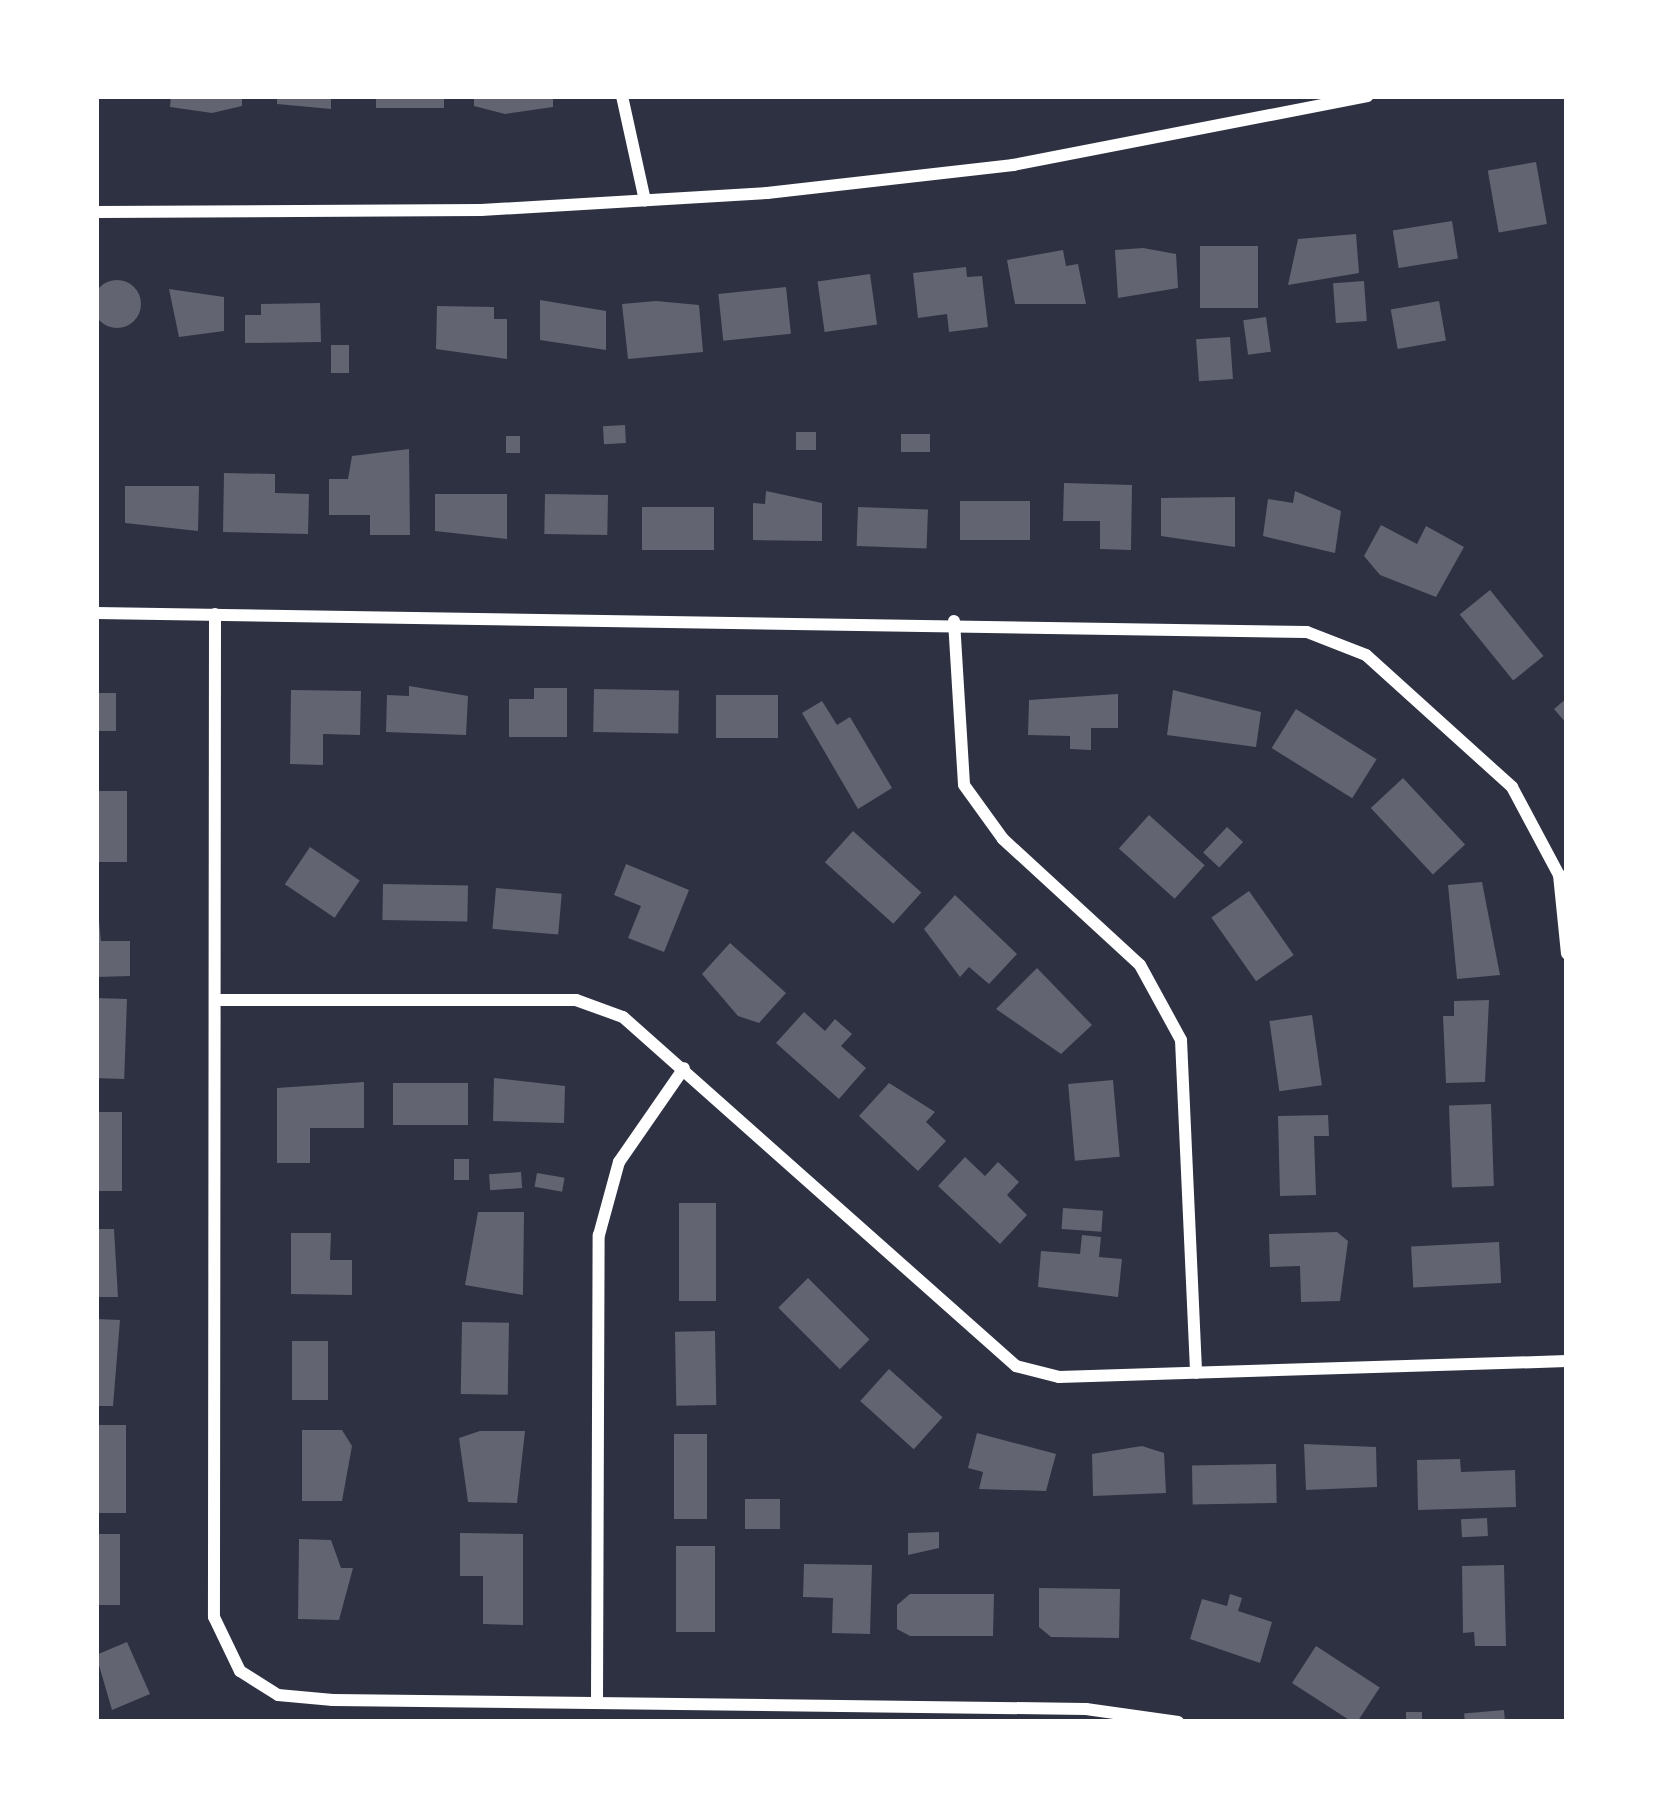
<!DOCTYPE html>
<style>
body{margin:0}
#map{position:relative;width:1663px;height:1818px;overflow:hidden;background:#2d3142;font-family:Cabin,sans-serif}
div>[style]{position:absolute}
[style*='--x']{left:calc(var(--x)*1px);top:calc(var(--y)*1px);width:calc(var(--w)*1px);rotate:calc(var(--a)*1deg)}
.building>*{inset:0;background:#626471;transform-origin:0 0}
.round{border-radius:50%}
.minor>*{height:12px;margin:-6px;padding:0 6px;transform-origin:6px;border-radius:6px;background:#fff}
span{translate:-50% -50%;white-space:nowrap;text-align:center;line-height:1.15;-webkit-text-stroke:9px #fff;paint-order:stroke}
.frame{position:absolute;inset:0;border:99px solid #fff;pointer-events:none}
</style>
<div id="map">
<div class="building">
<i style="clip-path:polygon(171px 96px,242px 96px,242px 106px,212px 113px,170px 107px)"></i>
<i style="clip-path:polygon(277px 96px,331px 96px,331px 109px,277px 104px)"></i>
<i style="left:376px;top:96px;width:68px;height:12px"></i>
<i style="clip-path:polygon(474px 96px,553px 96px,553px 107px,505px 114px,474px 106px)"></i>
<i style="left:1536px;top:162px;width:63px;height:49px;rotate:80deg"></i>
<i style="left:1452px;top:221px;width:38px;height:60px;rotate:81deg"></i>
<i style="clip-path:polygon(1356px 234px,1359px 273px,1288px 285px,1298px 239px)"></i>
<i style="left:1200px;top:246px;width:58px;height:62px"></i>
<i style="clip-path:polygon(1143px 248px,1176px 254px,1178px 288px,1118px 298px,1115px 250px)"></i>
<i style="clip-path:polygon(1063px 250px,1066px 266px,1078px 264px,1086px 304px,1015px 304px,1007px 260px)"></i>
<i style="clip-path:polygon(966px 267px,967px 277px,982px 276px,988px 327px,949px 332px,947px 314px,918px 318px,913px 273px)"></i>
<i style="left:870px;top:274px;width:51px;height:53px;rotate:82deg"></i>
<i class="round" style="left:93px;top:280px;width:48px;height:48px"></i>
<i style="left:1364px;top:281px;width:40px;height:31px;rotate:86deg"></i>
<i style="left:786px;top:287px;width:47px;height:68px;rotate:84deg"></i>
<i style="clip-path:polygon(169px 289px,224px 297px,224px 331px,179px 337px)"></i>
<i style="clip-path:polygon(540px 300px,606px 311px,606px 350px,540px 340px)"></i>
<i style="clip-path:polygon(656px 301px,699px 305px,703px 352px,628px 359px,622px 304px)"></i>
<i style="left:1439px;top:301px;width:40px;height:49px;rotate:80deg"></i>
<i style="clip-path:polygon(320px 303px,321px 342px,245px 343px,245px 315px,261px 315px,261px 304px)"></i>
<i style="clip-path:polygon(437px 306px,494px 307px,494px 319px,507px 319px,507px 359px,436px 349px)"></i>
<i style="left:1266px;top:317px;width:35px;height:23px;rotate:82deg"></i>
<i style="left:1230px;top:337px;width:42px;height:34px;rotate:86deg"></i>
<i style="left:331px;top:345px;width:18px;height:28px"></i>
<i style="left:625px;top:425px;width:18px;height:22px;rotate:87deg"></i>
<i style="left:796px;top:432px;width:20px;height:18px"></i>
<i style="left:901px;top:434px;width:29px;height:18px"></i>
<i style="left:506px;top:436px;width:14px;height:17px"></i>
<i style="clip-path:polygon(409px 449px,410px 535px,370px 535px,370px 515px,329px 515px,329px 479px,348px 479px,352px 456px)"></i>
<i style="clip-path:polygon(224px 473px,275px 474px,275px 493px,309px 494px,308px 534px,223px 532px)"></i>
<i style="clip-path:polygon(1064px 483px,1132px 485px,1131px 550px,1100px 549px,1100px 521px,1063px 521px)"></i>
<i style="clip-path:polygon(125px 486px,199px 486px,198px 531px,125px 523px)"></i>
<i style="clip-path:polygon(766px 491px,822px 503px,822px 541px,753px 540px,753px 503px,765px 504px)"></i>
<i style="clip-path:polygon(1295px 491px,1341px 511px,1335px 553px,1263px 536px,1268px 499px,1293px 503px)"></i>
<i style="clip-path:polygon(435px 494px,507px 494px,507px 539px,435px 531px)"></i>
<i style="left:545px;top:494px;width:63px;height:40px;rotate:1deg"></i>
<i style="clip-path:polygon(1235px 497px,1235px 547px,1161px 536px,1161px 498px)"></i>
<i style="left:960px;top:501px;width:70px;height:39px"></i>
<i style="left:642px;top:507px;width:72px;height:43px"></i>
<i style="left:858px;top:507px;width:70px;height:39px;rotate:2deg"></i>
<i style="clip-path:polygon(1381px 525px,1417px 544px,1426px 526px,1464px 547px,1436px 597px,1380px 575px,1364px 556px)"></i>
<i style="left:1490px;top:590px;width:85px;height:39px;rotate:51deg"></i>
<i style="clip-path:polygon(409px 686px,468px 696px,466px 735px,386px 732px,387px 695px,409px 696px)"></i>
<i style="clip-path:polygon(534px 688px,567px 688px,567px 737px,509px 737px,509px 699px,534px 699px)"></i>
<i style="left:594px;top:689px;width:85px;height:43px;rotate:1deg"></i>
<i style="clip-path:polygon(291px 690px,361px 691px,360px 735px,323px 734px,323px 765px,290px 764px)"></i>
<i style="clip-path:polygon(1173px 690px,1261px 712px,1256px 747px,1167px 735px)"></i>
<i style="left:96px;top:693px;width:20px;height:38px"></i>
<i style="clip-path:polygon(1118px 694px,1118px 728px,1091px 728px,1091px 750px,1070px 749px,1070px 736px,1028px 735px,1029px 700px)"></i>
<i style="left:716px;top:695px;width:62px;height:43px"></i>
<i style="clip-path:polygon(1567px 698px,1567px 724px,1554px 709px)"></i>
<i style="clip-path:polygon(822px 701px,837px 725px,850px 717px,892px 788px,858px 809px,802px 713px)"></i>
<i style="left:1296px;top:709px;width:95px;height:46px;rotate:32deg"></i>
<i style="left:1403px;top:778px;width:91px;height:44px;rotate:47deg"></i>
<i style="left:96px;top:791px;width:31px;height:71px"></i>
<i style="left:1149px;top:815px;width:75px;height:45px;rotate:42deg"></i>
<i style="left:1227px;top:827px;width:22px;height:35px;rotate:43deg"></i>
<i style="left:853px;top:831px;width:92px;height:42px;rotate:42deg"></i>
<i style="left:310px;top:847px;width:60px;height:45px;rotate:34deg"></i>
<i style="clip-path:polygon(626px 864px,689px 890px,664px 952px,628px 938px,641px 906px,614px 895px)"></i>
<i style="clip-path:polygon(1482px 882px,1500px 975px,1457px 979px,1448px 885px)"></i>
<i style="left:383px;top:884px;width:85px;height:36px;rotate:1deg"></i>
<i style="left:496px;top:888px;width:66px;height:41px;rotate:5deg"></i>
<i style="clip-path:polygon(96px 890px,101px 941px,130px 941px,130px 976px,96px 977px)"></i>
<i style="left:1249px;top:891px;width:78px;height:46px;rotate:55deg"></i>
<i style="clip-path:polygon(955px 895px,1017px 954px,989px 984px,969px 967px,960px 977px,924px 929px)"></i>
<i style="clip-path:polygon(730px 943px,786px 993px,759px 1023px,738px 1016px,702px 974px)"></i>
<i style="clip-path:polygon(1037px 968px,1092px 1025px,1061px 1054px,996px 1009px)"></i>
<i style="left:96px;top:998px;width:31px;height:80px;rotate:2deg"></i>
<i style="clip-path:polygon(1489px 1000px,1485px 1082px,1446px 1083px,1443px 1016px,1454px 1016px,1454px 1001px)"></i>
<i style="clip-path:polygon(804px 1012px,825px 1031px,835px 1019px,852px 1034px,841px 1046px,866px 1068px,839px 1099px,776px 1043px)"></i>
<i style="left:1312px;top:1015px;width:71px;height:43px;rotate:82deg"></i>
<i style="clip-path:polygon(494px 1078px,565px 1086px,564px 1123px,493px 1121px)"></i>
<i style="left:1113px;top:1080px;width:77px;height:45px;rotate:85deg"></i>
<i style="clip-path:polygon(364px 1082px,364px 1128px,310px 1128px,310px 1163px,277px 1163px,277px 1088px)"></i>
<i style="left:393px;top:1083px;width:75px;height:42px"></i>
<i style="clip-path:polygon(889px 1083px,935px 1112px,926px 1122px,946px 1141px,918px 1171px,859px 1116px)"></i>
<i style="left:1491px;top:1104px;width:82px;height:42px;rotate:88deg"></i>
<i style="left:96px;top:1112px;width:26px;height:79px"></i>
<i style="clip-path:polygon(1328px 1115px,1329px 1136px,1314px 1136px,1316px 1195px,1280px 1196px,1278px 1116px)"></i>
<i style="clip-path:polygon(965px 1157px,985px 1176px,998px 1162px,1019px 1182px,1007px 1195px,1027px 1215px,1000px 1244px,938px 1186px)"></i>
<i style="left:454px;top:1159px;width:15px;height:21px"></i>
<i style="left:521px;top:1172px;width:16px;height:32px;rotate:86deg"></i>
<i style="left:537px;top:1173px;width:28px;height:14px;rotate:10deg"></i>
<i style="left:679px;top:1203px;width:37px;height:98px"></i>
<i style="left:1063px;top:1208px;width:40px;height:21px;rotate:4deg"></i>
<i style="clip-path:polygon(478px 1212px,524px 1212px,523px 1295px,465px 1285px)"></i>
<i style="clip-path:polygon(96px 1229px,114px 1229px,118px 1297px,96px 1297px)"></i>
<i style="clip-path:polygon(1337px 1232px,1348px 1241px,1340px 1301px,1301px 1302px,1300px 1266px,1270px 1267px,1269px 1234px)"></i>
<i style="clip-path:polygon(291px 1233px,331px 1233px,330px 1260px,352px 1260px,352px 1295px,291px 1294px)"></i>
<i style="clip-path:polygon(1082px 1235px,1101px 1237px,1099px 1257px,1122px 1259px,1118px 1297px,1038px 1287px,1041px 1251px,1080px 1254px)"></i>
<i style="left:1499px;top:1242px;width:41px;height:88px;rotate:87deg"></i>
<i style="left:808px;top:1278px;width:87px;height:42px;rotate:45deg"></i>
<i style="clip-path:polygon(96px 1319px,120px 1320px,113px 1406px,96px 1406px)"></i>
<i style="left:462px;top:1322px;width:47px;height:72px;rotate:1deg"></i>
<i style="left:715px;top:1331px;width:74px;height:40px;rotate:89deg"></i>
<i style="left:292px;top:1341px;width:36px;height:59px"></i>
<i style="left:889px;top:1369px;width:72px;height:43px;rotate:42deg"></i>
<i style="left:96px;top:1425px;width:30px;height:88px"></i>
<i style="clip-path:polygon(302px 1430px,342px 1430px,352px 1446px,342px 1501px,302px 1501px)"></i>
<i style="clip-path:polygon(480px 1431px,525px 1431px,517px 1503px,468px 1502px,459px 1438px)"></i>
<i style="clip-path:polygon(977px 1433px,1056px 1454px,1046px 1491px,979px 1489px,983px 1472px,968px 1468px)"></i>
<i style="left:674px;top:1434px;width:33px;height:85px"></i>
<i style="clip-path:polygon(1304px 1444px,1376px 1447px,1377px 1487px,1306px 1490px)"></i>
<i style="clip-path:polygon(1142px 1446px,1164px 1453px,1166px 1493px,1093px 1496px,1092px 1454px)"></i>
<i style="clip-path:polygon(1460px 1459px,1461px 1472px,1515px 1470px,1516px 1507px,1418px 1510px,1417px 1460px)"></i>
<i style="left:1276px;top:1464px;width:39px;height:84px;rotate:89deg"></i>
<i style="left:745px;top:1499px;width:35px;height:30px"></i>
<i style="left:1487px;top:1518px;width:18px;height:26px;rotate:87deg"></i>
<i style="clip-path:polygon(939px 1532px,939px 1548px,908px 1555px,908px 1533px)"></i>
<i style="clip-path:polygon(460px 1533px,523px 1534px,523px 1625px,483px 1624px,483px 1576px,460px 1576px)"></i>
<i style="left:96px;top:1534px;width:24px;height:71px"></i>
<i style="clip-path:polygon(299px 1539px,331px 1540px,341px 1568px,353px 1568px,339px 1620px,298px 1619px)"></i>
<i style="left:676px;top:1546px;width:39px;height:86px"></i>
<i style="clip-path:polygon(804px 1564px,872px 1565px,870px 1634px,832px 1633px,833px 1598px,803px 1597px)"></i>
<i style="clip-path:polygon(1504px 1565px,1506px 1646px,1475px 1646px,1474px 1632px,1463px 1633px,1462px 1566px)"></i>
<i style="clip-path:polygon(1039px 1588px,1120px 1589px,1119px 1638px,1051px 1637px,1039px 1627px)"></i>
<i style="clip-path:polygon(910px 1594px,994px 1594px,993px 1636px,910px 1636px,897px 1629px,897px 1605px)"></i>
<i style="clip-path:polygon(1230px 1594px,1242px 1598px,1238px 1611px,1272px 1622px,1260px 1663px,1190px 1639px,1202px 1599px,1227px 1606px)"></i>
<i style="clip-path:polygon(127px 1642px,150px 1694px,112px 1710px,96px 1655px)"></i>
<i style="left:1316px;top:1646px;width:76px;height:44px;rotate:33deg"></i>
<i style="left:1504px;top:1710px;width:12px;height:40px;rotate:85deg"></i>
<i style="left:1406px;top:1712px;width:16px;height:10px"></i>
</div>
<div class="minor">
<i style="--x:622;--y:96;--w:107;--a:77.6"></i>
<i style="--x:96;--y:212;--w:385;--a:-0.3"></i>
<i style="--x:481;--y:210;--w:287;--a:-3.4"></i>
<i style="--x:767;--y:193;--w:248;--a:-6.5"></i>
<i style="--x:1013;--y:165;--w:361;--a:-11"></i>
<i style="--x:96;--y:613;--w:1211;--a:0.9"></i>
<i style="--x:1307;--y:632;--w:63;--a:21.3"></i>
<i style="--x:1366;--y:655;--w:197;--a:42.1"></i>
<i style="--x:1512;--y:787;--w:100;--a:61.9"></i>
<i style="--x:1559;--y:875;--w:79;--a:84.2"></i>
<i style="--x:215;--y:614;--w:1003;--a:90.06"></i>
<i style="--x:214;--y:1617;--w:60;--a:64.3"></i>
<i style="--x:240;--y:1671;--w:45;--a:32.3"></i>
<i style="--x:278;--y:1695;--w:55;--a:5.2"></i>
<i style="--x:333;--y:1700;--w:753;--a:0.68"></i>
<i style="--x:1086;--y:1709;--w:93;--a:8"></i>
<i style="--x:954;--y:621;--w:164;--a:86.5"></i>
<i style="--x:964;--y:785;--w:67;--a:54.2"></i>
<i style="--x:1003;--y:839;--w:186;--a:42.6"></i>
<i style="--x:1140;--y:965;--w:85;--a:61.3"></i>
<i style="--x:1181;--y:1040;--w:333;--a:87.4"></i>
<i style="--x:217;--y:1000;--w:359;--a:0"></i>
<i style="--x:576;--y:1000;--w:50;--a:19.9"></i>
<i style="--x:623;--y:1017;--w:526;--a:41.61"></i>
<i style="--x:1016;--y:1366;--w:44;--a:14.3"></i>
<i style="--x:1059;--y:1377;--w:508;--a:-1.8"></i>
<i style="--x:597;--y:1701;--w:466;--a:-89.8"></i>
<i style="--x:599;--y:1235;--w:76;--a:-74.7"></i>
<i style="--x:619;--y:1162;--w:114;--a:-55.3"></i>
</div>
<div class="frame"></div>
</div>
